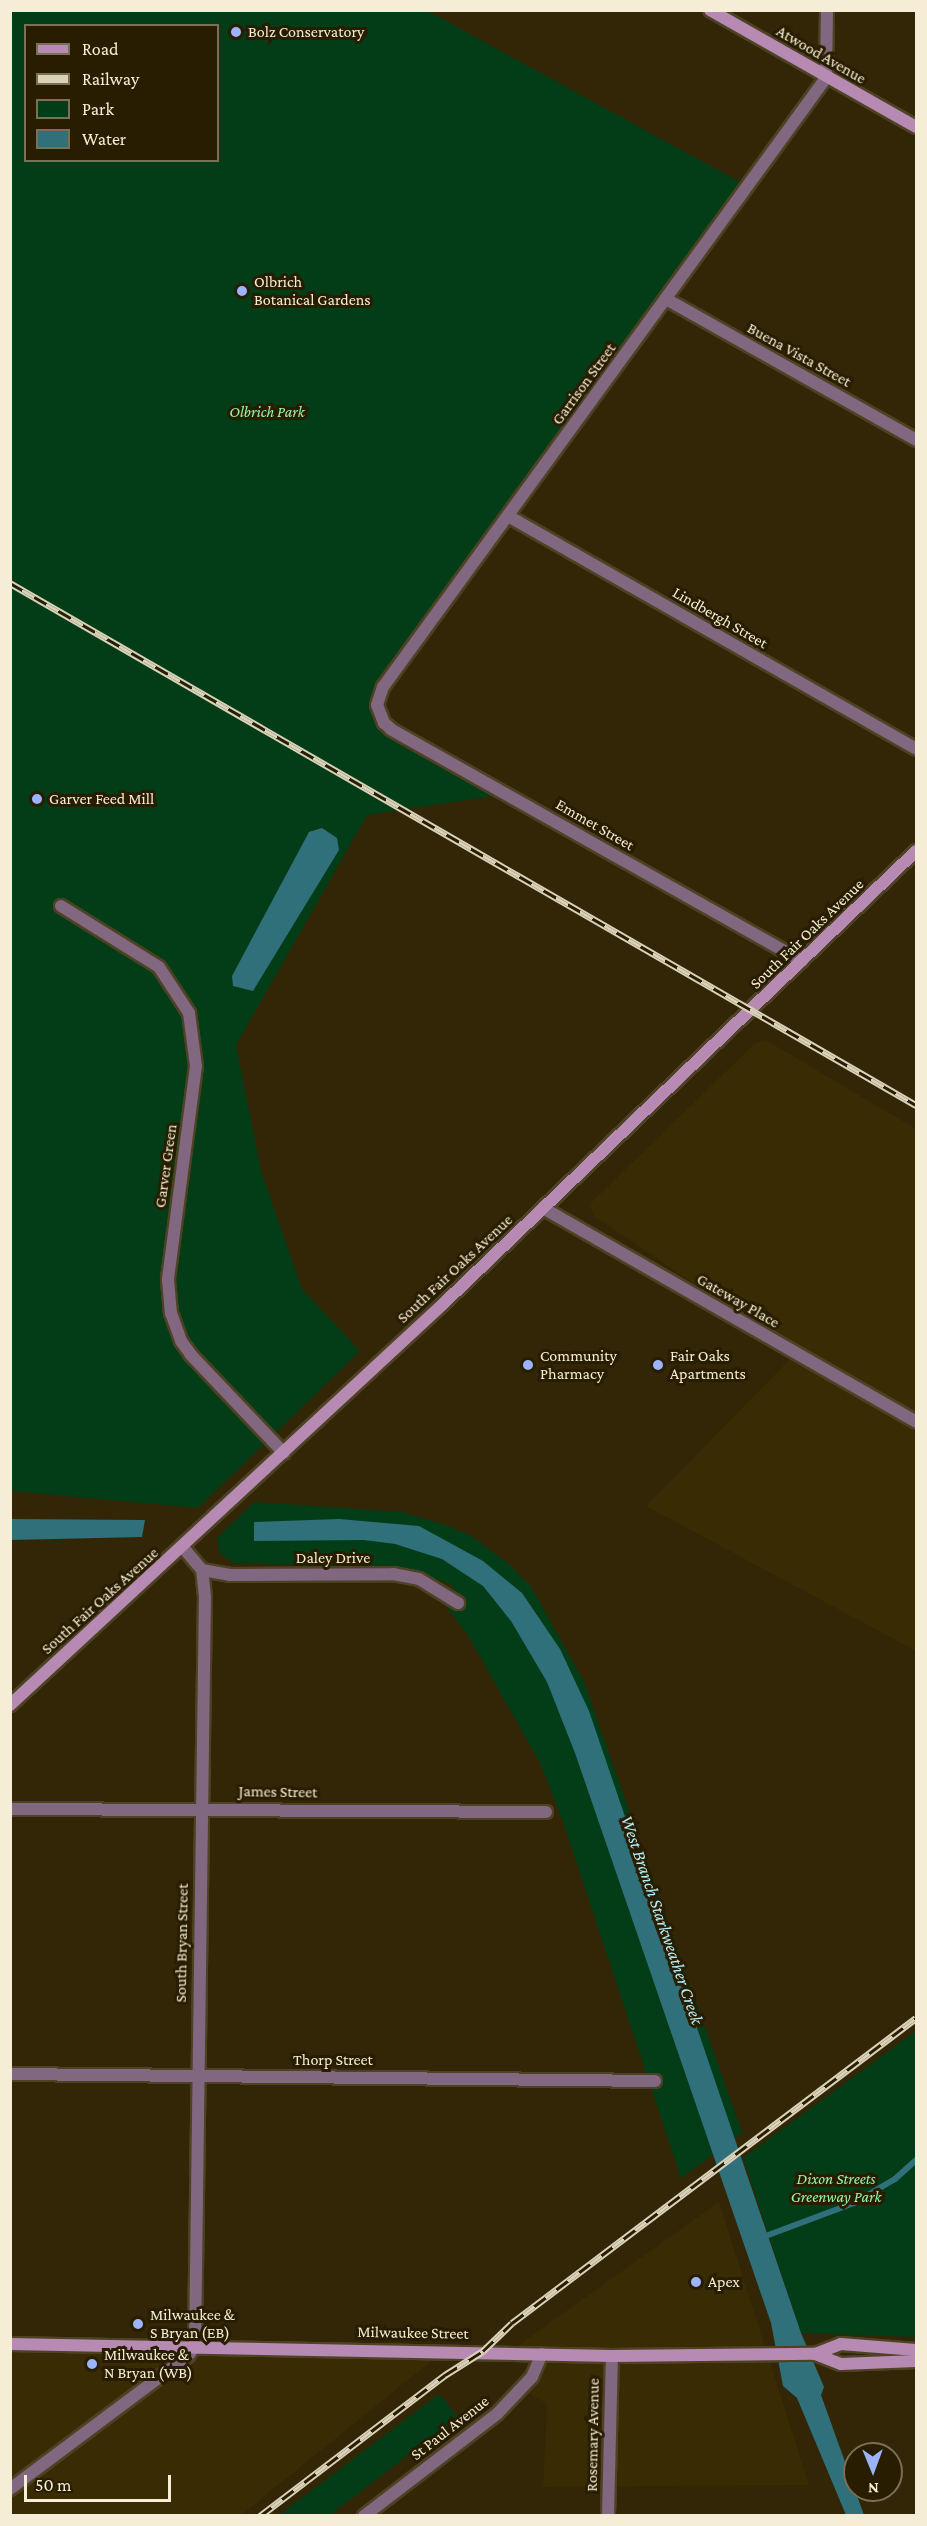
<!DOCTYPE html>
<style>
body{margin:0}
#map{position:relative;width:927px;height:2526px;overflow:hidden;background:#322606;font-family:"Crimson Pro",serif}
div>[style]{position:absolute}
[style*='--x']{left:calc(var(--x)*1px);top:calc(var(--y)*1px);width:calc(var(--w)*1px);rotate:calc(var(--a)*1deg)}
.built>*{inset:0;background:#392b03}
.green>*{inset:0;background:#033d17}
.water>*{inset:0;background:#2f707b}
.stream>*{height:6px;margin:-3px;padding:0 3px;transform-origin:3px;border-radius:3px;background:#2f707b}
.roads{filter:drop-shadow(2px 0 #4d4223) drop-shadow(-2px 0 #4d4223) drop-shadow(0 2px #4d4223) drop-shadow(0 -2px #4d4223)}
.street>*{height:12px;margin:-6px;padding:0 6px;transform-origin:6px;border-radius:6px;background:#826780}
.secondary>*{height:12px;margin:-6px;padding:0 6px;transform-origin:6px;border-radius:6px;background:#b68ab2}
.rail>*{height:7px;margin-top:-3.5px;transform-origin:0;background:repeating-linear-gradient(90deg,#281d00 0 14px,#dad1b9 0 28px);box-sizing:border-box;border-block:2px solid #dad1b9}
.dots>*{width:16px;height:16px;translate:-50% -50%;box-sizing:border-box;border:3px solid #281d00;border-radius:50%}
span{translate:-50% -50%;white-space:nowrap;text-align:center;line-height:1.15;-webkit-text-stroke:6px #281d00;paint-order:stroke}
.poi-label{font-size:16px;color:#f5edd6}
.left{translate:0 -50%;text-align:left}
.street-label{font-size:16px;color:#f5edd6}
.park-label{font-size:16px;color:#94f6a8;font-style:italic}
.water-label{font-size:18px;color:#b6edf6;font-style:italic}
.frame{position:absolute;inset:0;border:12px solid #f5edd6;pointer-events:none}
.legend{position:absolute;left:24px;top:24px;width:195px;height:138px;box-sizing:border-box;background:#281d00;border:2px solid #7a7056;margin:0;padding:8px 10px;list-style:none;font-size:18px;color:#f5edd6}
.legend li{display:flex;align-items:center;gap:12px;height:30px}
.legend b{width:30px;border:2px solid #7a7056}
.north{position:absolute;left:843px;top:2442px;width:60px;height:60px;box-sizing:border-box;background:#281d00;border:2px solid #7a7056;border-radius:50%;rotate:179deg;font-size:16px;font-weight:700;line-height:24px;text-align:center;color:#f5edd6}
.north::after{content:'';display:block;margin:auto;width:21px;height:27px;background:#9cb4fd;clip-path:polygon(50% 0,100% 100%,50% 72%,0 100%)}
.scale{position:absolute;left:24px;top:2475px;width:147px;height:27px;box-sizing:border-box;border:3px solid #f5edd6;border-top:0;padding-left:8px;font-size:18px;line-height:21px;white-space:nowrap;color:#f5edd6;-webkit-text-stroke:4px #281d00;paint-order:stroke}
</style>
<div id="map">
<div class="built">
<i style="clip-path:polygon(766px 1040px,916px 1129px,916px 1651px,646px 1506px,796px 1353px,594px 1216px,590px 1204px,755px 1043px)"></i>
<i style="clip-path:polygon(719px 2202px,809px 2485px,543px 2487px,547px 2404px,522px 2389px,542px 2354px,509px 2352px)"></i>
<i style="clip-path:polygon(11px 2344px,445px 2350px,241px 2515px,11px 2516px)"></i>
</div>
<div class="green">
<i style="clip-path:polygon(evenodd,10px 11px,428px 11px,747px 186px,377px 705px,384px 723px,506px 794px,367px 815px,236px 1045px,261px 1171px,302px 1289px,360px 1351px,198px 1508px,11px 1491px,10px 11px,26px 26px,218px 26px,218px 160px,26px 160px,26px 26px)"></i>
<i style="clip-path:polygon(254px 1502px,402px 1512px,442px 1524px,470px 1535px,510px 1565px,532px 1588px,584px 1682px,742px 2133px,681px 2178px,563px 1822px,541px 1765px,469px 1637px,445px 1605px,454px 1586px,412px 1569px,234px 1563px,220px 1554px,217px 1538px)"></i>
<i style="clip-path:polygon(916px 2031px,916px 2337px,801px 2333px,743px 2158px)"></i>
<i style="clip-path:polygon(439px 2394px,458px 2417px,330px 2515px,279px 2515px)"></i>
</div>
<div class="water">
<i style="clip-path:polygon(322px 828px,337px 838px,339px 850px,253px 991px,233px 986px,232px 976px,309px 832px)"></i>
<i style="clip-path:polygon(11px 1519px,145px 1520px,142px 1537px,11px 1540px)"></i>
<i style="clip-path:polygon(339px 1519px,419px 1526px,483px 1561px,522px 1593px,560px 1649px,589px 1711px,801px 2333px,824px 2387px,821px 2395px,864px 2515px,846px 2515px,797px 2398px,783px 2386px,771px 2323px,575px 1753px,547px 1682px,511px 1621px,483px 1586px,442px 1559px,395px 1544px,364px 1540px,254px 1541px,254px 1522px)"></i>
</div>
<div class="stream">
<i style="--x:763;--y:2237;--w:97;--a:-20.5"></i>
<i style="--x:854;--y:2203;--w:48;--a:-30.3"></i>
<i style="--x:895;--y:2179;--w:28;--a:-42"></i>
</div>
<div class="roads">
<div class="street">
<i style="--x:666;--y:299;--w:287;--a:29.4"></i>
<i style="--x:508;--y:516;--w:470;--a:29.7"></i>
<i style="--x:61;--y:906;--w:115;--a:31.9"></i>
<i style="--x:159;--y:967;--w:55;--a:56.9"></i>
<i style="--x:189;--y:1013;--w:53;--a:82.5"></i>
<i style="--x:196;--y:1066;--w:216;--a:97.5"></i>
<i style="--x:168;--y:1280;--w:33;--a:85"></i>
<i style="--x:171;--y:1313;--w:30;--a:70"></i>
<i style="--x:181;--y:1341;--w:17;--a:54"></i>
<i style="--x:191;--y:1355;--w:135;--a:46.5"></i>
<i style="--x:802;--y:961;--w:472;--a:-150.6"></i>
<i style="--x:391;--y:729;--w:9;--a:-139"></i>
<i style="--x:384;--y:723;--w:19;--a:-111"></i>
<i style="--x:377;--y:705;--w:19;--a:-72"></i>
<i style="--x:383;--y:687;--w:753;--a:-53.97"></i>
<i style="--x:826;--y:78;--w:68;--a:-89.2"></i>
<i style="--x:543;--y:1208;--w:430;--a:29.8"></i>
<i style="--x:202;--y:1570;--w:27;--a:10"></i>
<i style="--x:229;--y:1575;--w:164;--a:-0.3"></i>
<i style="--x:393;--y:1574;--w:26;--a:11"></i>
<i style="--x:419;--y:1579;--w:46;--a:31.6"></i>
<i style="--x:10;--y:1809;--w:536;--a:0.32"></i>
<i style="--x:10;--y:2074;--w:645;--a:0.62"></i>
<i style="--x:10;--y:2489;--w:222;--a:-36.8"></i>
<i style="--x:188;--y:2356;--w:12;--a:-55"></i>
<i style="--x:195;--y:2346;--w:749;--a:-89.24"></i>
<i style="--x:205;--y:1597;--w:27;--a:-96"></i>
<i style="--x:202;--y:1570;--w:30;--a:-130"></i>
<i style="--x:364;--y:2516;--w:168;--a:-37.5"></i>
<i style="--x:497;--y:2414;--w:51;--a:-46.6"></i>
<i style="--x:532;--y:2377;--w:25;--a:-67"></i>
<i style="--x:608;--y:2516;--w:160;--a:-88.6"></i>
</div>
<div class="secondary">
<i style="--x:710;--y:10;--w:237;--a:29.6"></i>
<i style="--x:10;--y:1705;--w:590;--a:-42.8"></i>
<i style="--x:443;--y:1304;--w:655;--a:-43.76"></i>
<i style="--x:10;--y:2344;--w:602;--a:1.14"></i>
<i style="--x:612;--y:2356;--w:203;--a:-0.6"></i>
<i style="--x:815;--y:2354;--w:28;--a:21"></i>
<i style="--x:841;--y:2364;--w:75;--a:-2.3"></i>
<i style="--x:815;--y:2354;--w:28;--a:-21"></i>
<i style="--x:841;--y:2344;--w:75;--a:4.6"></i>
</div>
</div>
<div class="rail">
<i style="--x:10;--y:583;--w:1046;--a:29.95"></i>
<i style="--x:260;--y:2516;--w:233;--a:-37.3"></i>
<i style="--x:445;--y:2375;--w:45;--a:-32.3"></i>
<i style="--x:483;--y:2351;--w:40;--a:-44"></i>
<i style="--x:512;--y:2323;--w:506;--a:-37.05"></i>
</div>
<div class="dots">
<i style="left:236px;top:32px;background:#9cb4fd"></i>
<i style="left:242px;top:291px;background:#9cb4fd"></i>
<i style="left:37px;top:799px;background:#9cb4fd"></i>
<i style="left:528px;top:1365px;background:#9cb4fd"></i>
<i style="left:658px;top:1365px;background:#9cb4fd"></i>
<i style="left:696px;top:2282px;background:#9cb4fd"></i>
<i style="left:138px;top:2324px;background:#9cb4fd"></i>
<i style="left:92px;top:2364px;background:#9cb4fd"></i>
</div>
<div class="poi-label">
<span class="left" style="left:248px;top:32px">Bolz Conservatory</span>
<span class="left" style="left:254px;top:291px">Olbrich<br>Botanical Gardens</span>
<span class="left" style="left:49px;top:799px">Garver Feed Mill</span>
<span class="left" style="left:540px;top:1365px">Community<br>Pharmacy</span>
<span class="left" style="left:670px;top:1365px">Fair Oaks<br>Apartments</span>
<span class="left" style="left:708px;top:2282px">Apex</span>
<span class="left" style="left:150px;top:2324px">Milwaukee &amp;<br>S Bryan (EB)</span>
<span class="left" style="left:104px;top:2364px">Milwaukee &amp;<br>N Bryan (WB)</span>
</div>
<div class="street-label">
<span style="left:821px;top:55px;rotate:30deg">Atwood Avenue</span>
<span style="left:799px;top:355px;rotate:29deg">Buena Vista Street</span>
<span style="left:584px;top:384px;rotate:-54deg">Garrison Street</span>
<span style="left:720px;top:618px;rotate:30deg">Lindbergh Street</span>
<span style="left:595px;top:825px;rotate:30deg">Emmet Street</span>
<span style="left:807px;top:934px;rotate:-44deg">South Fair Oaks Avenue</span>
<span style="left:166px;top:1166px;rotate:-82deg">Garver Green</span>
<span style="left:455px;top:1269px;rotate:-43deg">South Fair Oaks Avenue</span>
<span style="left:738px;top:1301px;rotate:30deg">Gateway Place</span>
<span style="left:333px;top:1558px">Daley Drive</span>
<span style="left:100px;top:1601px;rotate:-42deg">South Fair Oaks Avenue</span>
<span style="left:278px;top:1792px;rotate:1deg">James Street</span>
<span style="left:182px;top:1943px;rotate:-89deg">South Bryan Street</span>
<span style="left:333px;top:2060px">Thorp Street</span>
<span style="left:413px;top:2333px;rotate:1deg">Milwaukee Street</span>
<span style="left:450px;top:2428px;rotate:-38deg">St Paul Avenue</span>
<span style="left:593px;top:2435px;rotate:-89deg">Rosemary Avenue</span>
</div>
<div class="park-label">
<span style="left:267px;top:412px">Olbrich Park</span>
<span style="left:836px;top:2188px">Dixon Streets<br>Greenway Park</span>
</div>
<div class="water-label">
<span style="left:662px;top:1920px;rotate:71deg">West Branch Starkweather Creek</span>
</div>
<div class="frame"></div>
<ul class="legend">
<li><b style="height:8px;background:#b68ab2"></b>Road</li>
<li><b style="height:8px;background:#dad1b9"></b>Railway</li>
<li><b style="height:16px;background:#033d17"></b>Park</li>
<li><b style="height:16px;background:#2f707b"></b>Water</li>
</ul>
<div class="north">N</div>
<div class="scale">50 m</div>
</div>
